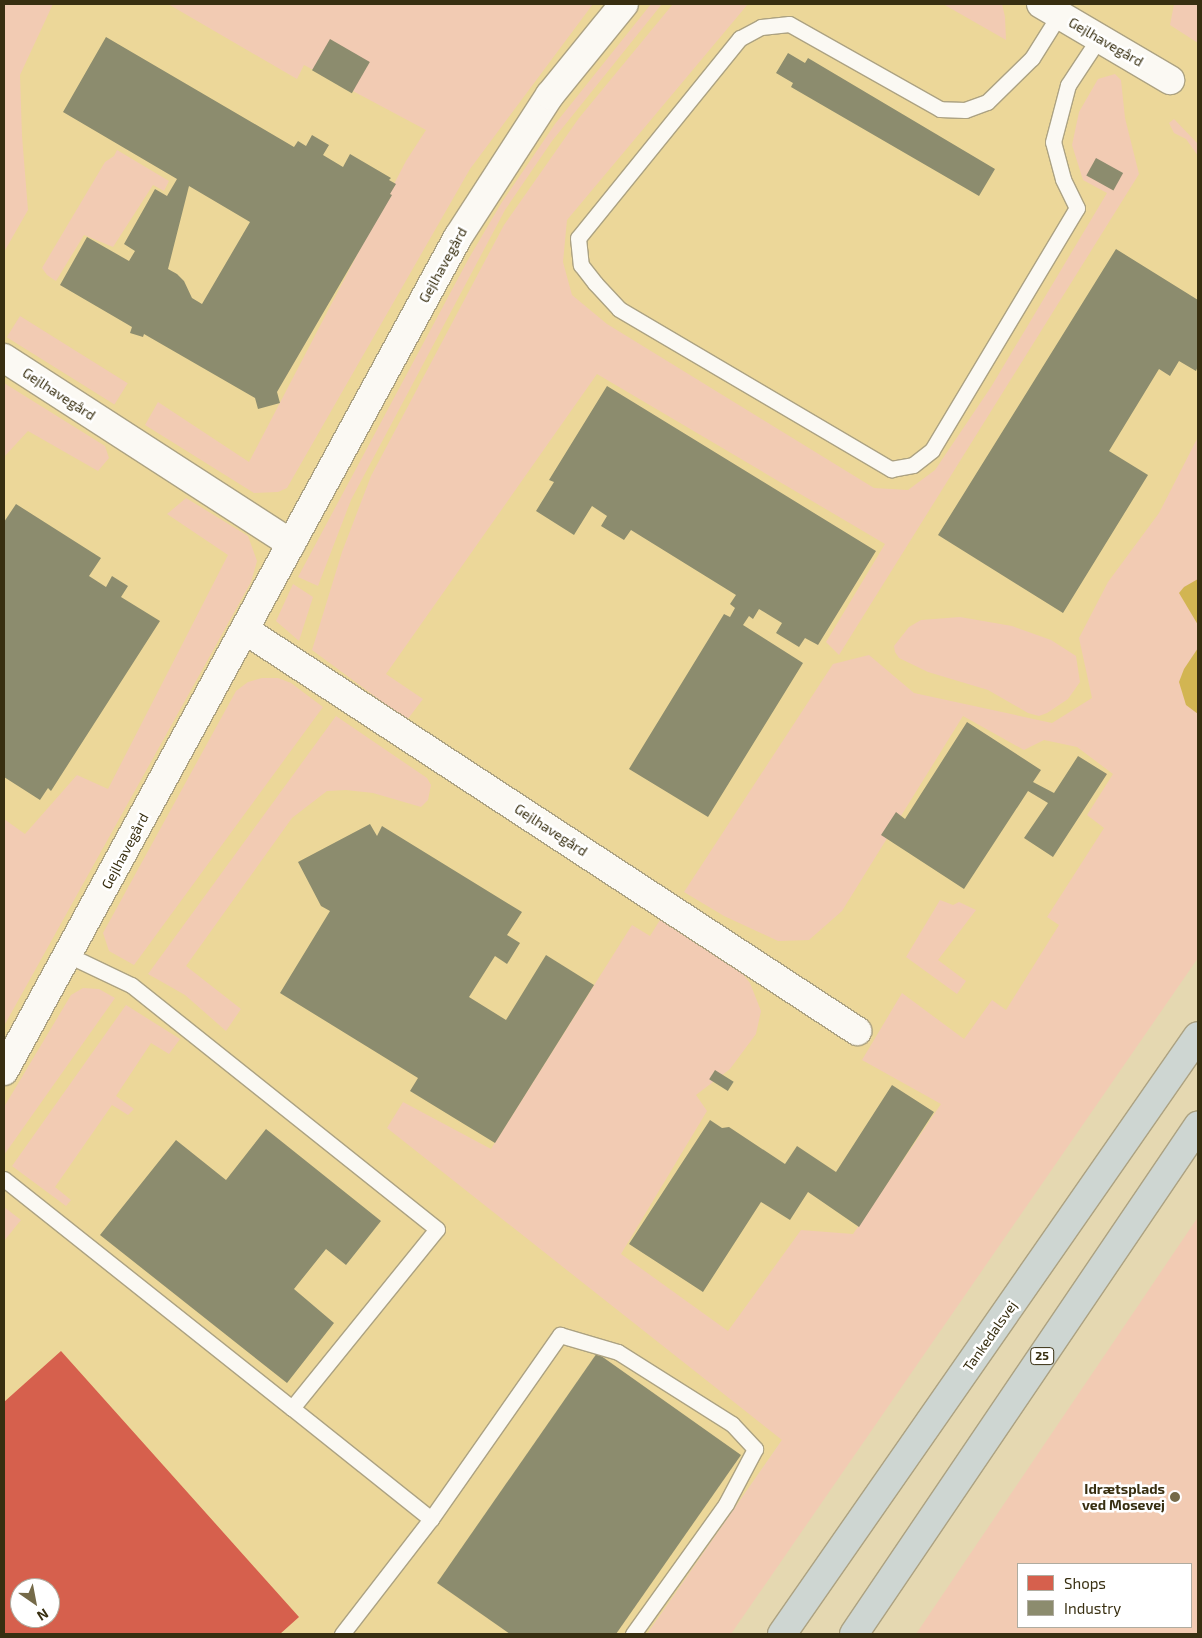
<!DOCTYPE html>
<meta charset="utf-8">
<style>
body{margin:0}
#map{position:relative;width:1202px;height:1638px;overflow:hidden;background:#e5d8b1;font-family:"Exo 2",sans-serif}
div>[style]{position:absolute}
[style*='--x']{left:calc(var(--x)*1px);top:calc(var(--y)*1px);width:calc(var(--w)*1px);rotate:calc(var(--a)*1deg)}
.built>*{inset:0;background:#ecd799}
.green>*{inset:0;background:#f2cbb3;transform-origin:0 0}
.water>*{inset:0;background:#d2b552}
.shops>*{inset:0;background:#d6604d}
.industry>*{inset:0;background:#8c8c6e;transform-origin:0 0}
.roads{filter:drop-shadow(1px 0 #aca282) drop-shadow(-1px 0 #aca282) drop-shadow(0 1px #aca282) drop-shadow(0 -1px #aca282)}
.service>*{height:15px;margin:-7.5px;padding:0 7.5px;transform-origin:7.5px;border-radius:7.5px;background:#fbf9f3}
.minor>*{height:28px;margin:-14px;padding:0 14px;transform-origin:14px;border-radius:14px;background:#fbf9f3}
.trunk>*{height:28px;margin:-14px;padding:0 14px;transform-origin:14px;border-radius:14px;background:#ced6d2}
.dots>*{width:14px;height:14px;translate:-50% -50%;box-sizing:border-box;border:2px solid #fff;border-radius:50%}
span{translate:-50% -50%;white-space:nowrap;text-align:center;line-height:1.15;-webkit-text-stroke:5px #fff;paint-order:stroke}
.shield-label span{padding:1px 4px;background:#fff;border:1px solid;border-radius:4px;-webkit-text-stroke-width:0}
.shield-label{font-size:12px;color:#382f11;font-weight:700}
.street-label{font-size:14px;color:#382f11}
.poi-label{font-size:14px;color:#382f11;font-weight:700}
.right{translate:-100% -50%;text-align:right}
.frame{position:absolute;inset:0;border:5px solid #382f11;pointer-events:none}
.legend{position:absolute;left:1017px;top:1563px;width:175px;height:65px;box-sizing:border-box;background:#fff;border:1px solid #afaca0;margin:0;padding:6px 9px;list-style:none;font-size:15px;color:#382f11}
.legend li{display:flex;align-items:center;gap:10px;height:25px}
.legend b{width:25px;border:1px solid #afaca0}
.north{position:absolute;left:10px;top:1578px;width:50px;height:50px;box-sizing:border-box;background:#fff;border:1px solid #afaca0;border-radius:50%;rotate:147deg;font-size:14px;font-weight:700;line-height:20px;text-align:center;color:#382f11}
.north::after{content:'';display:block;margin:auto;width:18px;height:22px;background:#756a49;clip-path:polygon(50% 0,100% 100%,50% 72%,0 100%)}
</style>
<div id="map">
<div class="built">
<i style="clip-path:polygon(evenodd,4px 4px,1198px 4px,1198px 819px,782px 1440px,647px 1634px,4px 1634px,4px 4px,20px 1588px,50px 1588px,50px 1618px,20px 1618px,20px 1588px)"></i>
</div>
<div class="green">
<i style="clip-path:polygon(4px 4px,53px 4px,20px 75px,22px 136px,28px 210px,4px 252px)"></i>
<i style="clip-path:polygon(168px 4px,593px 4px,470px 169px,287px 488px,278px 492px,254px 493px,145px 425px,158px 402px,249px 462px,406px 161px,426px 130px,304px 65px,297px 79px)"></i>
<i style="clip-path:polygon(651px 4px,662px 4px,552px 141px,505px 210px,351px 500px,318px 586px,298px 577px,469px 258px,502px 202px,555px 124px)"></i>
<i style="clip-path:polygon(673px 4px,748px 4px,567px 220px,563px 262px,572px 295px,607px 324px,874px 488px,908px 490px,935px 470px,991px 387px,1107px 193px,1083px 180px,1072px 145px,1079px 112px,1098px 79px,1115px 74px,1121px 80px,1125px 118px,1139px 174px,839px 655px,826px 642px,885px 544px,597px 374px,386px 674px,423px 699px,407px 720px,312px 650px,342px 552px,371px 476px,504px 225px,579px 118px)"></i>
<i style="clip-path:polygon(943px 4px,1002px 4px,1005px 17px,1006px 40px)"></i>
<i style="clip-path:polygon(1174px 4px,1198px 4px,1198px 43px,1170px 25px)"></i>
<i style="clip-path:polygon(1174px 119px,1198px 144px,1198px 156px,1186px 139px,1174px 133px,1169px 123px)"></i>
<i style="clip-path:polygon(117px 150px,169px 181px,164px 191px,153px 185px,113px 247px,84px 235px,56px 281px,47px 275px,42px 268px,105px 162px,114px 156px)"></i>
<i style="left:20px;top:316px;width:127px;height:25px;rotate:32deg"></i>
<i style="clip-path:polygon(4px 383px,105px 446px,109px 458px,98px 471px,28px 431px,4px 457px)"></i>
<i style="clip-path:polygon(1198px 437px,1198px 958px,731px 1634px,647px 1634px,782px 1440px,387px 1128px,403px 1102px,491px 1149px,632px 925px,650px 936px,660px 920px,737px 967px,750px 983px,761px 1011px,756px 1034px,730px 1069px,696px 1095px,707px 1111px,621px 1254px,728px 1331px,801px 1230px,853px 1234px,941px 1104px,862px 1060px,902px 993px,964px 1039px,992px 1000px,1006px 1010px,1059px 925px,1047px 917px,1104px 828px,1087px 815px,1113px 774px,1077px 747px,1044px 740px,1024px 750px,963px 716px,842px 911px,809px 940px,778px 941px,724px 916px,684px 892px,833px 664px,869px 655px,914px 693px,1052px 723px,1092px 698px,1079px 638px,1108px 582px,1159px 513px)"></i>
<i style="clip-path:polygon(186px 498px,248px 536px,257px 561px,251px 582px,4px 1026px,4px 819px,25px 834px,77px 775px,108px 789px,228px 555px,167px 514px)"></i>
<i style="clip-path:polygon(293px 584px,313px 597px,299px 641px,276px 621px)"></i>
<i style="clip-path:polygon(960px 617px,1012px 626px,1051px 640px,1076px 656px,1080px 682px,1068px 699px,1047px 713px,1039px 716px,1028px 713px,988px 690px,928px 672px,899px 658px,895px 652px,894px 646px,909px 627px,921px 620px)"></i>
<i style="clip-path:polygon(262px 678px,278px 678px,291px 683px,323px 707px,134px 965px,109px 951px,103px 933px,236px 691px,248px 682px)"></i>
<i style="clip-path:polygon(336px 716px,427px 778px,431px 785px,428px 800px,421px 807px,373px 793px,346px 790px,327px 791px,292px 818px,186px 966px,241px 1009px,226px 1031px,185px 995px,148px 974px)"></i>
<i style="clip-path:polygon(940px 900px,953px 905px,959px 902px,976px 910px,938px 960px,966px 981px,957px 994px,906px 957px)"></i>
<i style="clip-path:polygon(83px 988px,99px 989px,115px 998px,4px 1155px,4px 1107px,71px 995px)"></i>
<i style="clip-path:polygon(126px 1005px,180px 1039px,169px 1054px,151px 1043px,116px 1096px,134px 1109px,128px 1115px,112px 1105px,55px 1187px,71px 1200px,66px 1206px,12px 1166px)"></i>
<i style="clip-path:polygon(4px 1207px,21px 1220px,4px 1241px)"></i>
<i style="clip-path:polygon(evenodd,1198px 1217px,1198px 1634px,916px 1634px,1198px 1217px,1018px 1564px,1191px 1564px,1191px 1627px,1018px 1627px,1018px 1564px)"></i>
</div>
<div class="water">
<i style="clip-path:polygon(1198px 579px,1198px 625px,1179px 593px,1184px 587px)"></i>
<i style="clip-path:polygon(1198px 648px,1198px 714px,1186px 705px,1179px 682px,1184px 669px)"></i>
</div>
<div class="shops">
<i style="clip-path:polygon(evenodd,61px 1351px,299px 1617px,280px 1634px,4px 1634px,4px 1402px,61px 1351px,20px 1588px,50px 1588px,50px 1618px,20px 1618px,20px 1588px)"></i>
</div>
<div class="industry">
<i style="clip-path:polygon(evenodd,106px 37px,294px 147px,298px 141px,306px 146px,312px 135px,329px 145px,323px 155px,343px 167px,350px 154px,391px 178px,389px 180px,396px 184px,390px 194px,392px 195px,277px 392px,280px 403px,258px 409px,255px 398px,144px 334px,143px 337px,130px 333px,132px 327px,60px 285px,87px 237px,129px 261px,135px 251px,124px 244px,155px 189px,167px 196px,177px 179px,63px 112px,106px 37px,189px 186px,250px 222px,202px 304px,192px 298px,184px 281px,177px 274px,168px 269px,189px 186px)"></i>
<i style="left:330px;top:39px;width:46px;height:36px;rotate:30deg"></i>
<i style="clip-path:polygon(788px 53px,805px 63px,808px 58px,995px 169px,979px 196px,791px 87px,793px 83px,776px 73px)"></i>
<i style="left:1096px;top:158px;width:31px;height:20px;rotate:29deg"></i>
<i style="clip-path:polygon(1116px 249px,1198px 300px,1198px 366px,1196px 371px,1179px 361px,1170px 376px,1159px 369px,1109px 451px,1148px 475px,1063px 613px,938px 535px)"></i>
<i style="clip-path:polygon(607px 386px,876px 551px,818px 645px,805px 638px,799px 647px,776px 633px,782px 623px,759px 609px,753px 619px,749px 616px,743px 625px,803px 663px,708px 817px,629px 769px,724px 614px,730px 617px,735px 608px,730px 604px,736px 595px,631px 530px,624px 540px,601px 526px,607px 516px,592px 506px,574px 535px,536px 511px,554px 482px,549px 480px)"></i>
<i style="clip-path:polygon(16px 504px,101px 558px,89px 576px,106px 587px,112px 576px,128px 586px,121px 597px,160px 621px,51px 791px,48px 788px,40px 800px,4px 777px,4px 522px)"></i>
<i style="clip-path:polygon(967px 722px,1041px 770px,1033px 782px,1054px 793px,1078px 756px,1107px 774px,1053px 857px,1024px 838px,1048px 803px,1028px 791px,964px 889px,881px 835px,896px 812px,905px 819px)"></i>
<i style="clip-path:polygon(370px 824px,377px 836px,382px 826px,522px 912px,507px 935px,520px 943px,507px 964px,495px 956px,469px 997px,506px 1020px,546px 955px,594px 985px,495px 1143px,410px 1091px,418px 1078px,280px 993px,330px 911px,321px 906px,298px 862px)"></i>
<i style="left:715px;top:1070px;width:22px;height:11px;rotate:32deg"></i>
<i style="clip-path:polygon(892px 1085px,934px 1112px,859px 1227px,808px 1192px,790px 1220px,761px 1202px,703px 1292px,629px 1244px,710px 1120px,722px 1128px,729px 1127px,785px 1164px,797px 1146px,836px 1172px)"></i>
<i style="clip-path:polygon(266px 1129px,381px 1221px,346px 1265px,326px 1249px,294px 1289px,334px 1323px,287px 1383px,100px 1235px,176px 1140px,226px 1180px)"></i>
<i style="clip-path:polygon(597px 1353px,741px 1455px,616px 1634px,510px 1634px,437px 1583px)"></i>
</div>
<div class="roads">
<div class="service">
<i style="--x:1059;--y:15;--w:51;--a:122.1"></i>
<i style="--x:1032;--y:58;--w:63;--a:135.6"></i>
<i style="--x:987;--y:102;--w:23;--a:160"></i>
<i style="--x:965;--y:110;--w:25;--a:-178"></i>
<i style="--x:940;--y:109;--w:173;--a:-150.6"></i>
<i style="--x:789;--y:24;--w:28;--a:174"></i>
<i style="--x:761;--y:27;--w:24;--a:152"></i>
<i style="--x:740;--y:38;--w:257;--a:129"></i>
<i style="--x:578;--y:238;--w:27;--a:84"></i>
<i style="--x:581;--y:265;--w:23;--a:52"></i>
<i style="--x:595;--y:283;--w:35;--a:47"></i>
<i style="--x:619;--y:309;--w:316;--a:30.5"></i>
<i style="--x:891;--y:469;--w:22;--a:-10"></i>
<i style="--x:913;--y:465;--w:24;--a:-38"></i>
<i style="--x:932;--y:450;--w:282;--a:-59.1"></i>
<i style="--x:1077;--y:208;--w:32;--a:-116"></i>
<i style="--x:1063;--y:179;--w:38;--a:-105"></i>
<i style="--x:1053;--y:142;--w:59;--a:-75.3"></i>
<i style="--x:1068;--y:85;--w:56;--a:-56.6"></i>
<i style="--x:4;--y:1179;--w:368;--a:38.5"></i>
<i style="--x:292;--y:1408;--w:230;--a:-51"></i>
<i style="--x:437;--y:1229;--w:391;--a:-141.4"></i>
<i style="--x:131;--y:985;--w:70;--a:-154.5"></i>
<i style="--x:292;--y:1408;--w:178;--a:38.6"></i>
<i style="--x:342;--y:1634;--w:145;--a:-52.3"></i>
<i style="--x:431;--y:1519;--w:225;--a:-55"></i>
<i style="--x:560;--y:1335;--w:60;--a:16.3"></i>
<i style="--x:618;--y:1352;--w:135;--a:32.3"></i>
<i style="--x:732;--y:1424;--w:34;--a:47"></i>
<i style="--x:755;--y:1449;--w:62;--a:117.8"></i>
<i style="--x:726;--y:1504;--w:160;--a:125.6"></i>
</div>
<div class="minor">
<i style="--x:1041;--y:4;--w:150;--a:30.5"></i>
<i style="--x:4;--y:358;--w:342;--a:32.9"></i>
<i style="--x:245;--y:630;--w:732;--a:33.23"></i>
<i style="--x:4;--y:1071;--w:950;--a:-61.44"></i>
<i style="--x:458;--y:237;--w:169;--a:-57.1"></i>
<i style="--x:550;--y:95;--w:117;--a:-50.9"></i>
</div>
<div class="trunk">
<i style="--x:782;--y:1634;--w:728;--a:-55.18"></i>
<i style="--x:854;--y:1634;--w:614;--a:-55.9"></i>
</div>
</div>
<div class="dots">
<i style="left:1175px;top:1497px;background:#756a49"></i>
</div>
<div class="shield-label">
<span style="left:1042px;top:1356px">25</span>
</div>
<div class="street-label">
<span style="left:1106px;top:42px;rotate:30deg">Gejlhavegård</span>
<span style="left:443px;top:265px;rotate:-61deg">Gejlhavegård</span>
<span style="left:59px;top:394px;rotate:33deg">Gejlhavegård</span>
<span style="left:551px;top:830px;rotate:33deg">Gejlhavegård</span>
<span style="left:125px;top:851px;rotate:-62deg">Gejlhavegård</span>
<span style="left:990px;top:1336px;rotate:-55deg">Tankedalsvej</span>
</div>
<div class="poi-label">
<span class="right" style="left:1165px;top:1497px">Idrætsplads<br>ved Mosevej</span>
</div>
<div class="frame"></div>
<ul class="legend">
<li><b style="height:14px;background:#d6604d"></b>Shops</li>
<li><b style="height:14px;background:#8c8c6e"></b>Industry</li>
</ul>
<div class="north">N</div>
</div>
